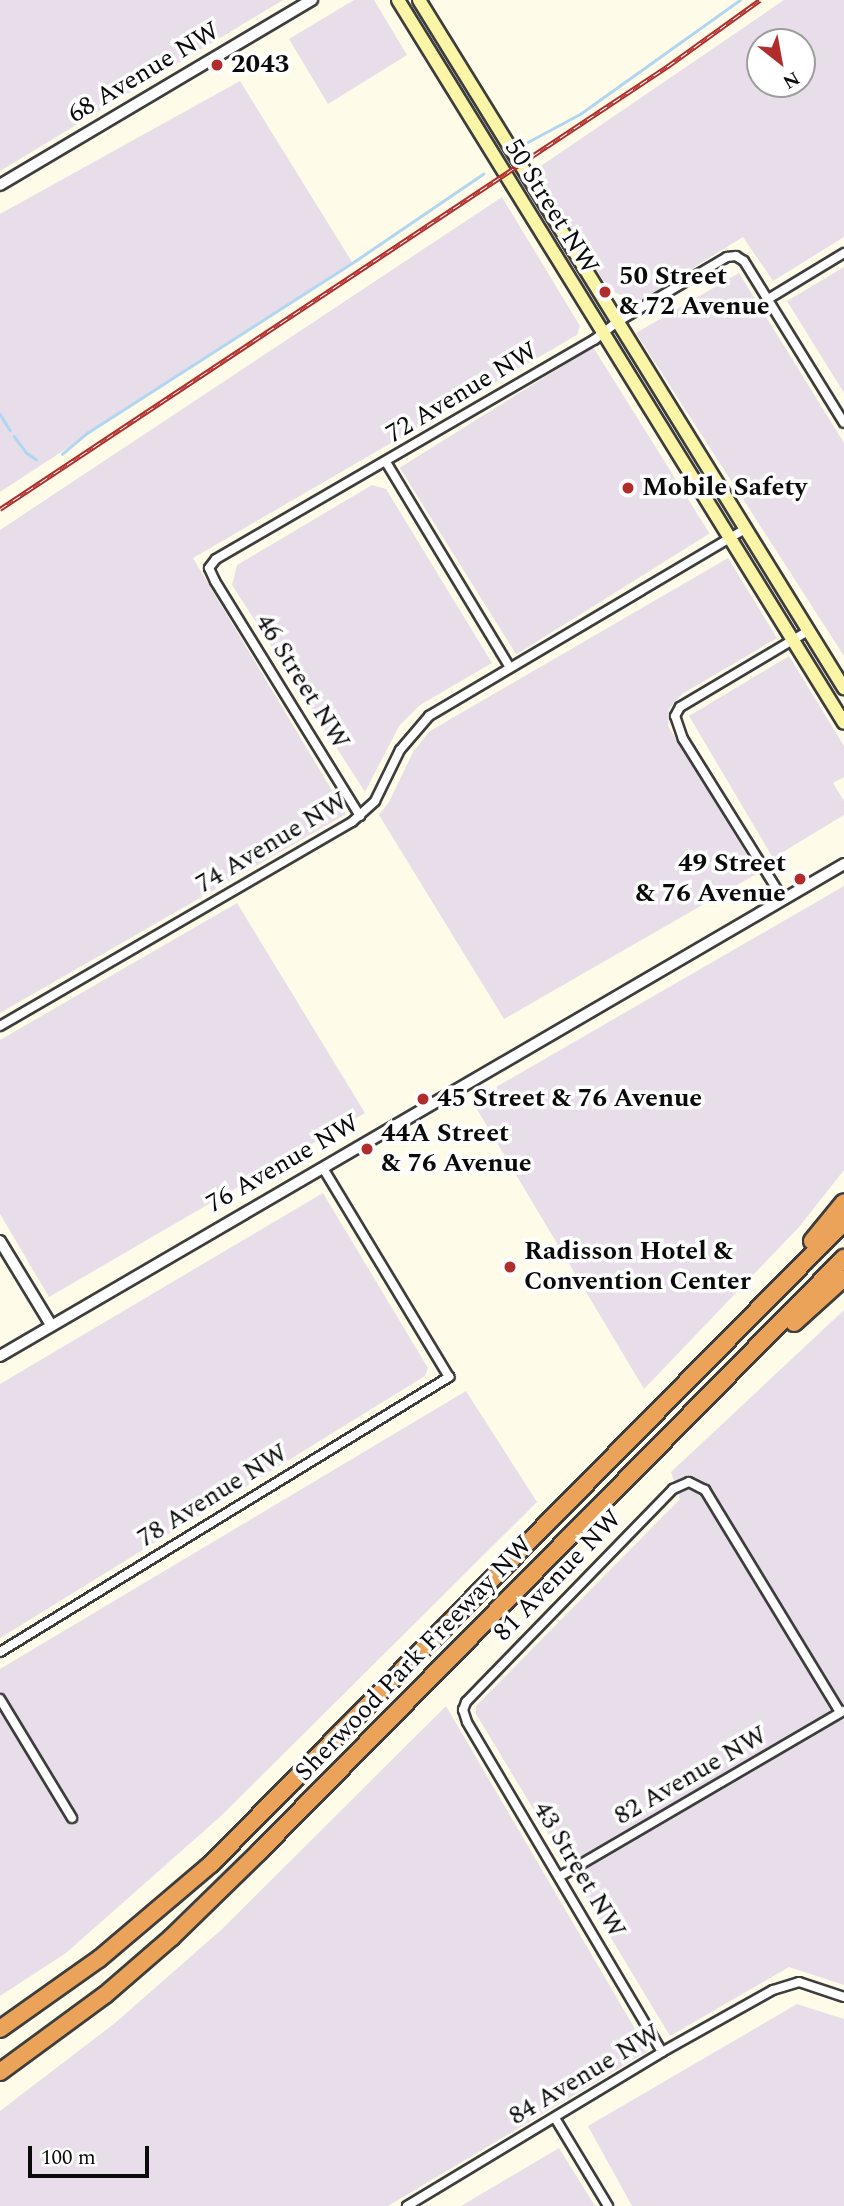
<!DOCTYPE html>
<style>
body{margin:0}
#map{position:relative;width:844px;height:2206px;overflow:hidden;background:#fefbe8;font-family:Spectral,serif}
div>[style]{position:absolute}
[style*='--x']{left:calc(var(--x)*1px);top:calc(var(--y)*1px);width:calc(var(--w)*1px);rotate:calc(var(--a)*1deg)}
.industrial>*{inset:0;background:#e8dee9;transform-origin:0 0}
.stream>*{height:2.5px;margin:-1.25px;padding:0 1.25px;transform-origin:1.25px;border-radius:1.25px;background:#b0d6f1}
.roads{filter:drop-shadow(2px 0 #3d3d3d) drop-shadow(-2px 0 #3d3d3d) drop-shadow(0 2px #3d3d3d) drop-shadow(0 -2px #3d3d3d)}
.minor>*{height:8px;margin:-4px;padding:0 4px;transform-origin:4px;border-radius:4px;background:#fff}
.tertiary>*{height:10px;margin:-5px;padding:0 5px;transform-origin:5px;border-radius:5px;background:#fff}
.secondary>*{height:12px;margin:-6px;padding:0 6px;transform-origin:6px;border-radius:6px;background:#faf5a7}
.motorway>*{height:16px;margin:-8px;padding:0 8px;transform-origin:8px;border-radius:8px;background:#eba359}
.rail>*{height:5px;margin-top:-2.5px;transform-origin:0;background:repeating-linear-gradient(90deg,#fff 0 8px,#b02d2c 0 16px);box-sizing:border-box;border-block:2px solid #b02d2c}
.dots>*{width:19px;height:19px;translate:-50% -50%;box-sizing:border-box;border:4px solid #fff;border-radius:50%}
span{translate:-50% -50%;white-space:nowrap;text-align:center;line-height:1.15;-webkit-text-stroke:7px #fff;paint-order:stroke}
.poi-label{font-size:26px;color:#0a0a0a;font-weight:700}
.left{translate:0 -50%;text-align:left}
.right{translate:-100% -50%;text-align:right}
.street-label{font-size:26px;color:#0a0a0a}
.north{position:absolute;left:746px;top:28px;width:70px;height:70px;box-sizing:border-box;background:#fff;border:2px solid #9d9d9d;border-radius:50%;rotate:149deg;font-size:19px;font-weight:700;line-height:28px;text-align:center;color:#0a0a0a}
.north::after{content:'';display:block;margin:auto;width:24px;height:32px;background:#b02d2c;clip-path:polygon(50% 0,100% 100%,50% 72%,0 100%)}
.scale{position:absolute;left:28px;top:2146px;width:121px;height:32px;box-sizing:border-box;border:4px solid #0a0a0a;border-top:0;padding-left:9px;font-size:21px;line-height:24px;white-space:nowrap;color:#0a0a0a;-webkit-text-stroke:5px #fff;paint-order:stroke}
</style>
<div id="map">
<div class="industrial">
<i style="clip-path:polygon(0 0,283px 0,0 171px)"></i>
<i style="clip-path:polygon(354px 0,374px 0,407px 55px,328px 104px,289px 39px)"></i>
<i style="clip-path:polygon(evenodd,784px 0,844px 0,844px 237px,773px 281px,743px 237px,638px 302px,609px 290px,535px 170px,784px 0,760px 42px,802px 42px,802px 84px,760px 84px,760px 42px)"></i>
<i style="clip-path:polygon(240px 81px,352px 262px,0 492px,0 214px)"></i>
<i style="clip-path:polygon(502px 197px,580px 326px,577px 335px,193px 558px,346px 814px,0 1013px,0 530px)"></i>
<i style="clip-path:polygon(844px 267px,844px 393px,787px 301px)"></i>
<i style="clip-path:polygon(739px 273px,844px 443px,844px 656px,636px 333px)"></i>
<i style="left:593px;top:347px;width:220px;height:228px;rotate:58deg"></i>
<i style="clip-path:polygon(372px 485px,386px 489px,492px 663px,420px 705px,399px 726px,365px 792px,232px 585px,237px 565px)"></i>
<i style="clip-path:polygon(728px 558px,777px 638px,682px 694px,669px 709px,668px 726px,758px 873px,504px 1019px,379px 815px,389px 802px,413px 752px,430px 731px)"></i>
<i style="clip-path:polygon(789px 656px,844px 746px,844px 777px,833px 783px,844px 801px,844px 815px,773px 858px,689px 716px)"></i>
<i style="clip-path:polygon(844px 886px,844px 1170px,799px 1227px,644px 1389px,472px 1101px)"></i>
<i style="clip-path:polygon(237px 903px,365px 1113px,49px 1297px,0 1214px,0 1040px)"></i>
<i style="clip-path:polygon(323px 1193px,428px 1368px,425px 1376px,0 1638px,0 1384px)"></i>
<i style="clip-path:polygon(844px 1310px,844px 1985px,789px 1967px,670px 2036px,476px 1714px,476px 1706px,680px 1499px,671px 1472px)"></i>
<i style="clip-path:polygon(466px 1391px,537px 1502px,221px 1816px,66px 1953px,0 1996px,0 1669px)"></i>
<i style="clip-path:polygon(446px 1706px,648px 2051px,388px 2206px,0 2206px,0 2111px,115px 2023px,221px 1930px)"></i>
<i style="clip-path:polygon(797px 2004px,844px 2019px,844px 2206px,632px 2206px,588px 2126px)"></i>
<i style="clip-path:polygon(559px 2148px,595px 2206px,461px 2206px)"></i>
</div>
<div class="stream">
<i style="--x:524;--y:144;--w:64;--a:-28.2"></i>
<i style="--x:580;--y:114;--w:196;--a:-35.5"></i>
<i style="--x:0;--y:414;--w:19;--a:58"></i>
<i style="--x:14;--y:436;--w:21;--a:53"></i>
<i style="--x:27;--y:453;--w:11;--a:34"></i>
<i style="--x:62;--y:454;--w:33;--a:-40"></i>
<i style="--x:87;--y:433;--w:318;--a:-32.7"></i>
<i style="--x:355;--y:261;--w:155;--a:-34.2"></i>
</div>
<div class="roads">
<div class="minor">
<i style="--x:768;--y:299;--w:89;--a:-31.2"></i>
<i style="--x:386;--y:462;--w:238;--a:58.9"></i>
<i style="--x:360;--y:816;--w:276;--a:-121.7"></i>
<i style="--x:215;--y:581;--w:14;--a:-115"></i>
<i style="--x:209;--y:568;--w:11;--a:-52"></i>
<i style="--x:216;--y:559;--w:437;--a:-30.1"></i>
<i style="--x:594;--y:340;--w:29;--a:-38"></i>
<i style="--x:617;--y:322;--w:128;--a:-30.6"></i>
<i style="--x:727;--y:257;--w:9;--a:-6"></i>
<i style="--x:736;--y:256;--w:9;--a:32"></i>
<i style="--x:744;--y:261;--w:190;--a:58.3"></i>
<i style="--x:783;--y:899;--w:189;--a:-122"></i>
<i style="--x:683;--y:739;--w:24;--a:-109"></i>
<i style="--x:675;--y:716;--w:10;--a:-61"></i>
<i style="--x:680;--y:707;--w:149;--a:-30.7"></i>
<i style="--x:0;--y:1026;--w:407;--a:-30.1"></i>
<i style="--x:352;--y:822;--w:31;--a:-42"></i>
<i style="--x:375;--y:801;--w:57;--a:-63.9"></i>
<i style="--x:400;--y:750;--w:45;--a:-49.5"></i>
<i style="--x:429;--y:716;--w:367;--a:-30.6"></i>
<i style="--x:0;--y:1652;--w:527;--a:-31.49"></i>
<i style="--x:449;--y:1377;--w:244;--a:-121.1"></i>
<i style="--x:0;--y:1699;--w:139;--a:58.8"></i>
<i style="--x:559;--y:1877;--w:329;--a:-30.3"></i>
<i style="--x:662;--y:2052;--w:383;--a:-120.6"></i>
<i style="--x:467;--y:1722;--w:13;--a:-108"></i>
<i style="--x:463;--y:1710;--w:9;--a:-69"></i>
<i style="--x:466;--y:1702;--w:297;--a:-45.8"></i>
<i style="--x:673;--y:1489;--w:17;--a:-24"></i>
<i style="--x:689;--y:1482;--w:18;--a:27"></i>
<i style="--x:705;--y:1490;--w:260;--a:58.7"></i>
<i style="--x:555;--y:2118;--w:103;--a:58.9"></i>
<i style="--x:407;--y:2206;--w:298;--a:-31.1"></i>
<i style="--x:662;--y:2052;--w:127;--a:-29.2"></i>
<i style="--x:773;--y:1990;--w:27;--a:-17"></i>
<i style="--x:799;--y:1982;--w:47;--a:18.4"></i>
</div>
<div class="tertiary">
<i style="--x:0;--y:185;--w:363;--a:-30.7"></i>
<i style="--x:0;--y:1241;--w:98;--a:58.7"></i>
<i style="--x:0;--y:1356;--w:977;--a:-30.24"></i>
</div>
<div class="secondary">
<i style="--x:398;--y:0;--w:849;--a:58.33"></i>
<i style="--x:419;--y:0;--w:809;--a:58.3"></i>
</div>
<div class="motorway">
<i style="--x:812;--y:1241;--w:50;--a:-50.6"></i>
<i style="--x:794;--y:1323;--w:67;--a:-42"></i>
<i style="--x:0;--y:2029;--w:121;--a:-35.3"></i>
<i style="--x:99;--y:1959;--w:147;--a:-40.3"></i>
<i style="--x:211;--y:1864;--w:902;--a:-45.4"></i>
<i style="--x:0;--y:2072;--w:130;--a:-36.3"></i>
<i style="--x:105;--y:1995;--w:89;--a:-40.9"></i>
<i style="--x:172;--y:1937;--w:122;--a:-44.3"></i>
<i style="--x:259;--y:1852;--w:834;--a:-45.44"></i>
</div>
</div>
<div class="rail">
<i style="--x:0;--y:509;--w:802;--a:-33.55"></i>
<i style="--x:668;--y:66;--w:113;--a:-35.7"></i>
</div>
<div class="dots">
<i style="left:217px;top:65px;background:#b02d2c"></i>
<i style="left:605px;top:292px;background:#b02d2c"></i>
<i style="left:628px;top:488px;background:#b02d2c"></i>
<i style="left:800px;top:879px;background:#b02d2c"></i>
<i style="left:423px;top:1099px;background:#b02d2c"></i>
<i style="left:367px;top:1149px;background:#b02d2c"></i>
<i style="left:510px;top:1267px;background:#b02d2c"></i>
</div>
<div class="poi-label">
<span class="left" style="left:231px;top:65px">2043</span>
<span class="left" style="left:619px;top:292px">50 Street<br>&amp; 72 Avenue</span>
<span class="left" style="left:642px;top:488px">Mobile Safety</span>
<span class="right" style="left:786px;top:879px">49 Street<br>&amp; 76 Avenue</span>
<span class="left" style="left:437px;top:1099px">45 Street &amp; 76 Avenue</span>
<span class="left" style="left:381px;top:1149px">44A Street<br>&amp; 76 Avenue</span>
<span class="left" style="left:524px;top:1267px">Radisson Hotel &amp;<br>Convention Center</span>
</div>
<div class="street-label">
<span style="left:144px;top:73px;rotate:-31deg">68 Avenue NW</span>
<span style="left:551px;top:207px;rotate:58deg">50 Street NW</span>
<span style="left:462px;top:393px;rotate:-31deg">72 Avenue NW</span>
<span style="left:302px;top:682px;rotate:58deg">46 Street NW</span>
<span style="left:272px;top:843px;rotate:-31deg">74 Avenue NW</span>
<span style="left:283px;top:1164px;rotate:-30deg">76 Avenue NW</span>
<span style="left:213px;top:1496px;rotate:-32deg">78 Avenue NW</span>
<span style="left:558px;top:1576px;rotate:-46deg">81 Avenue NW</span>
<span style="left:414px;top:1659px;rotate:-46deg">Sherwood Park Freeway NW</span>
<span style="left:691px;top:1776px;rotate:-30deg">82 Avenue NW</span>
<span style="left:579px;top:1870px;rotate:59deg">43 Street NW</span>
<span style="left:585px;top:2075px;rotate:-31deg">84 Avenue NW</span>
</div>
<div class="north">N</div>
<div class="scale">100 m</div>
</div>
